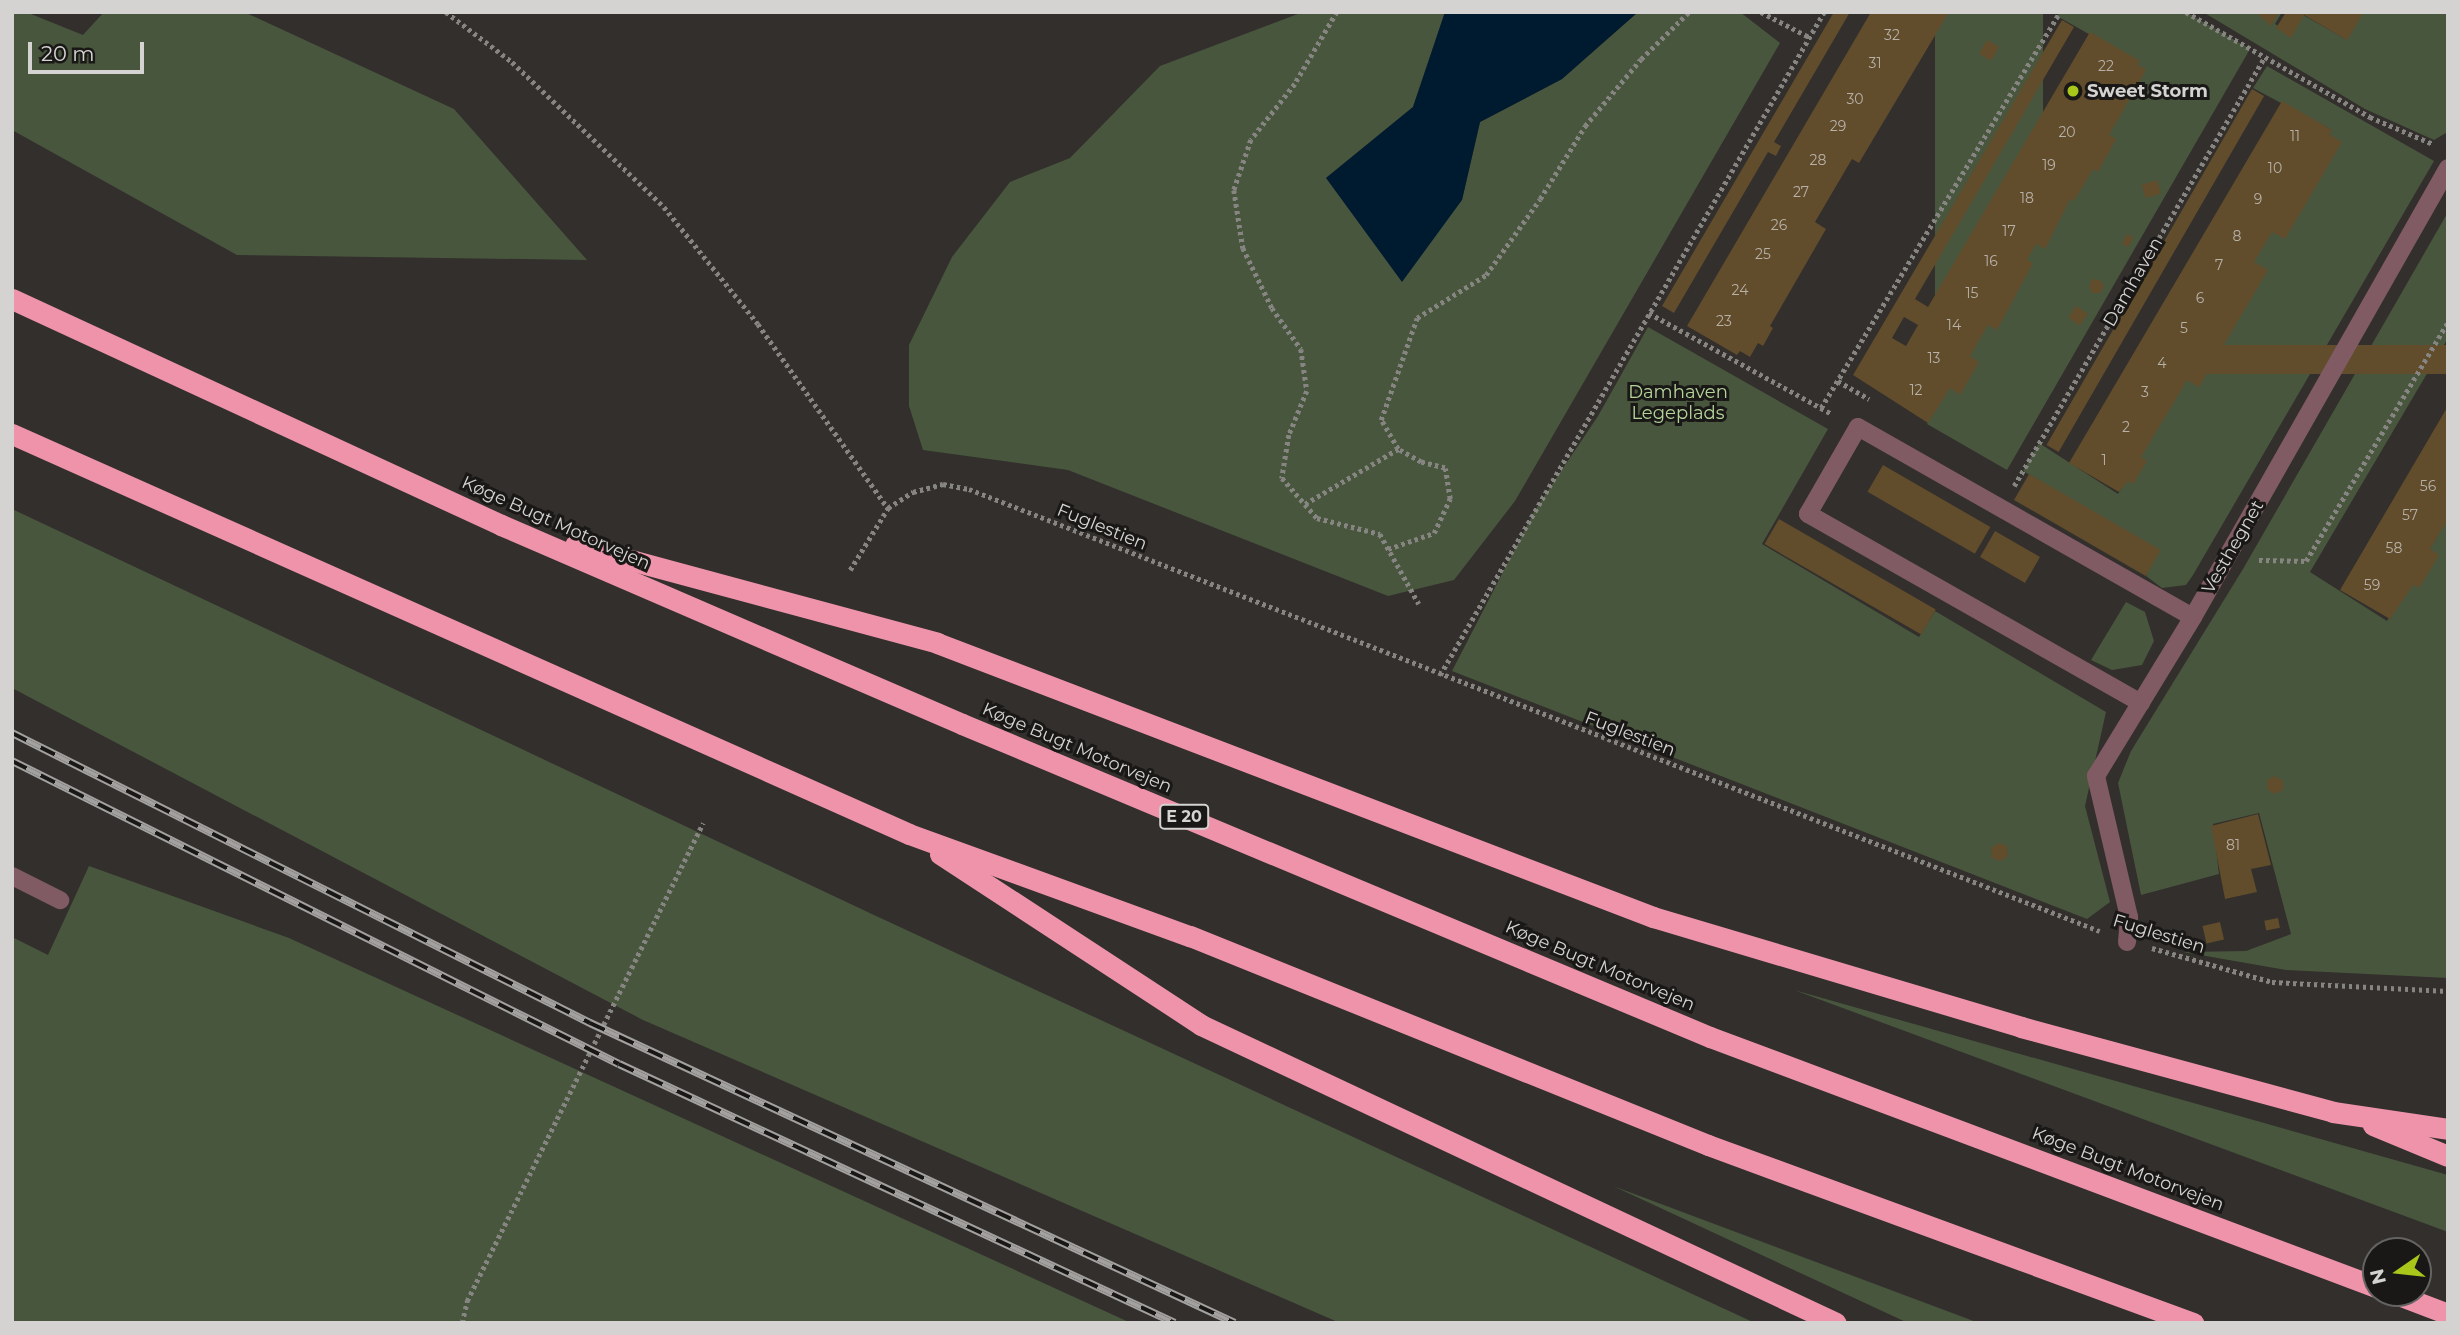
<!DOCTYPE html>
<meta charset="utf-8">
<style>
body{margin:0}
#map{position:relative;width:2460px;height:1335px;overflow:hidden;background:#322f2c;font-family:Montserrat,sans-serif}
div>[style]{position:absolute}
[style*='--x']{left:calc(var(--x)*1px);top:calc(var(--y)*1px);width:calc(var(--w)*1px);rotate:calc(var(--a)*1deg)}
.green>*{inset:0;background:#48563d;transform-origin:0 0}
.water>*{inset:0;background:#001b30}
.building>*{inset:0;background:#614c2c;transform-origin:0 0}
.path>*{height:4.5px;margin-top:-2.25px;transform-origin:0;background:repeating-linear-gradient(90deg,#878582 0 3.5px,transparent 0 7px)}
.service>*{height:18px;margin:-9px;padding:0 9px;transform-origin:9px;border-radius:9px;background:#815b64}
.minor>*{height:18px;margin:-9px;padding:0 9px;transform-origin:9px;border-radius:9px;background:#815b64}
.motorway>*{height:21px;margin:-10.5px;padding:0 10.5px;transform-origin:10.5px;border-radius:10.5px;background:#ef93ab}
.rail>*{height:8px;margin-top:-4px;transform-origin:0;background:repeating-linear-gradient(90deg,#191816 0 16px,#a3a19f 0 32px);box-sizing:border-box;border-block:2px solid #a3a19f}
.dots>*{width:19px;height:19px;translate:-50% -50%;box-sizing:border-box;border:4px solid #191816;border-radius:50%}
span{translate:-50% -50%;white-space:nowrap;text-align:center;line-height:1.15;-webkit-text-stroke:6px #191816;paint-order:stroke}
.number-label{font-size:14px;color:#b8b1a8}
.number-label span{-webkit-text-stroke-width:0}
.shield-label span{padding:2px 5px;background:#191816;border:2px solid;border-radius:5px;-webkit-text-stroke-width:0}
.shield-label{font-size:16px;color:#d5d3d1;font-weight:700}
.poi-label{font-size:18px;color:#d5d3d1;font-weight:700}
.left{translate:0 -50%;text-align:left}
.street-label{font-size:18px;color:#d5d3d1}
.park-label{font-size:18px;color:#b5d49a}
.frame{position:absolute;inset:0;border:14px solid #d5d3d1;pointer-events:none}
.north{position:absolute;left:2362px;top:1237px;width:70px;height:70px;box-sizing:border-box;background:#191816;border:2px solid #646361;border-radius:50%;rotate:256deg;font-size:19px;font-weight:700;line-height:28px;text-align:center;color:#d5d3d1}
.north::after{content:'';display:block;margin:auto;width:24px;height:32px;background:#a9c71b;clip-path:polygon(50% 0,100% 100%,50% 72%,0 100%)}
.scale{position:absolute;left:28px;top:42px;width:116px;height:32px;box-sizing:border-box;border:4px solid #d5d3d1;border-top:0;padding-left:9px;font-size:21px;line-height:24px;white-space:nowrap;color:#d5d3d1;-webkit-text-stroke:5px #191816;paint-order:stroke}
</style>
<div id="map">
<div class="green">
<i style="clip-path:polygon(12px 12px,26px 12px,83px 35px,104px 12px,244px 12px,454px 109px,587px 260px,237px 255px,12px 130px)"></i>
<i style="clip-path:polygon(1303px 12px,1445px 12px,1413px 107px,1326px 178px,1462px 200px,1480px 122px,1562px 79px,1638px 12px,1740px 12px,1780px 43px,1515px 501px,1454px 580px,1388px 596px,1068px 470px,923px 450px,909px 406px,909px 345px,952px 257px,1010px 182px,1070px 158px,1160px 66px)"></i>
<i style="left:1935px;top:12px;width:108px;height:396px"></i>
<i style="clip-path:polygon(2060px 12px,2186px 12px,2250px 49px,2007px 470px,1927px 424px,2138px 62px,2057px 16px)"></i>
<i style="clip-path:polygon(2203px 12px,2282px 12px,2275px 24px,2292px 34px,2303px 15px,2346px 39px,2362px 12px,2448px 12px,2446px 133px,2434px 140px,2365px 109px)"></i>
<i style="clip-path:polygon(2267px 66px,2434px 161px,2193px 575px,2186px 585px,2162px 588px,2146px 576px,2156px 549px,2023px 471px,2039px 443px,2118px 494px,2330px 129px,2253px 88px)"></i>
<i style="clip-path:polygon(2448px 212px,2448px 338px,2310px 572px,2387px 621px,2448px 518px,2448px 978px,2286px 970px,2183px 952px,2246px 951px,2291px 934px,2259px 813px,2213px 824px,2219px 874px,2141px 895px,2118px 783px,2131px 751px,2243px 569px)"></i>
<i style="clip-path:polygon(1648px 327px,1828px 429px,1762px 544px,1919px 637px,1935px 611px,2106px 712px,2085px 806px,2110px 902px,2087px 919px,1452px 671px,1535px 510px,1598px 416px)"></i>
<i style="clip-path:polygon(12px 509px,874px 915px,1755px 1323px,1340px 1323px,643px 1020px,12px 688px)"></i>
<i style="clip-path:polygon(2126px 602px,2145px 612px,2154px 641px,2142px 665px,2112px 670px,2091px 660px)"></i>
<i style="clip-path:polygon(89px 866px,289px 938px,1131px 1323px,12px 1323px,12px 937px,48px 955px)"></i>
<i style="clip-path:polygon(1794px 990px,2448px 1175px,2448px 1232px)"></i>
<i style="clip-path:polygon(1613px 1186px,1979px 1323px,1908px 1323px)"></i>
</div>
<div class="water">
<i style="clip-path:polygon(1445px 12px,1638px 12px,1562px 79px,1480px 122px,1462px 200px,1402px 282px,1326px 178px,1413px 107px)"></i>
</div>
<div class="building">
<i style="clip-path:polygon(1834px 12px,1850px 12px,1774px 142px,1781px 146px,1776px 156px,1768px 152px,1674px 313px,1662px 306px)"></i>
<i style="clip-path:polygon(1871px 12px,1949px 12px,1859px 163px,1852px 159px,1815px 222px,1826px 229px,1770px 326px,1773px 328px,1763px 346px,1758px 343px,1750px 357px,1740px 351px,1737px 355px,1687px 326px)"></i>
<i style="clip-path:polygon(2256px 12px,2279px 12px,2271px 26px)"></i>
<i style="clip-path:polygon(2286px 12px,2364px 12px,2347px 40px,2304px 15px,2291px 38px,2276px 28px)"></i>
<i style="clip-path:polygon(evenodd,2062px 20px,2074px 27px,1915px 299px,1928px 307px,2090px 32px,2140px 61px,2137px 64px,2146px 70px,2109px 135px,2116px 139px,2098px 172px,2093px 169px,2074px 201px,2070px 199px,2045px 249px,2036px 244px,2027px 260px,2033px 263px,1997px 330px,1988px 325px,1970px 356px,1979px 362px,1960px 395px,1950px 388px,1928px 423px,1853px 375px,2062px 20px,1904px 317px,1918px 325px,1906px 346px,1892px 338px,1904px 317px)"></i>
<i style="left:1987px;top:40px;width:14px;height:16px;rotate:30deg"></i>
<i style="left:2252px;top:89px;width:14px;height:411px;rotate:30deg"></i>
<i style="clip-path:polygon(2282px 101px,2332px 130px,2329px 134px,2342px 142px,2285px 239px,2272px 232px,2254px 262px,2268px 270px,2199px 387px,2187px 380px,2141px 457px,2147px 461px,2133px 484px,2128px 481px,2119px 492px,2069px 463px)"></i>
<i style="left:2157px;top:180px;width:14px;height:16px;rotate:73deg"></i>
<i style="left:2127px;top:234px;width:7px;height:11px;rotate:27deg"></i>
<i style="clip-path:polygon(2092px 279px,2100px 280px,2104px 286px,2100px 293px,2092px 293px,2089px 286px)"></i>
<i style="left:2076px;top:306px;width:14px;height:14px;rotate:34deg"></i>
<i style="left:2448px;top:345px;width:29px;height:262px;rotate:90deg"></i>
<i style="clip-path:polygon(2448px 406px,2448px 519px,2430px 549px,2439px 555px,2419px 588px,2413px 585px,2390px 619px,2340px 590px)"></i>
<i style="left:1883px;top:465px;width:124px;height:31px;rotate:30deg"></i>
<i style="left:2029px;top:474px;width:152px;height:30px;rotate:30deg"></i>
<i style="left:1779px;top:519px;width:181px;height:29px;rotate:30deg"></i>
<i style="left:1995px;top:531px;width:52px;height:30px;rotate:30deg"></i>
<i style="clip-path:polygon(2275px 776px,2283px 781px,2283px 790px,2274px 794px,2267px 789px,2267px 780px)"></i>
<i style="clip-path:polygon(2258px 814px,2271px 865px,2251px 869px,2257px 892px,2225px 899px,2211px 826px)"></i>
<i style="clip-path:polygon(1999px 843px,2007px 846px,2008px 856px,2001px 861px,1992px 858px,1991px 848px)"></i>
<i style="left:2278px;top:918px;width:10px;height:14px;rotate:79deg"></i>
<i style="left:2220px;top:922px;width:18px;height:18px;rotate:77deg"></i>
</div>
<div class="path">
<i style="--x:446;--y:12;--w:83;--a:37.1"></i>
<i style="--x:512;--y:62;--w:210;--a:43.6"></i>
<i style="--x:664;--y:207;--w:150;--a:51.2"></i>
<i style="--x:758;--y:324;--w:225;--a:54.8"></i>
<i style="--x:1337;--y:12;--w:83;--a:120.3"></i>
<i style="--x:1295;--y:84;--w:71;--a:128.2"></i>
<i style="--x:1251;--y:140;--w:53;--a:108.8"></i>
<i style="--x:1234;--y:190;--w:59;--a:81.2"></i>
<i style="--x:1243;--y:248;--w:67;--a:64.2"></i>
<i style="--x:1272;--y:308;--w:50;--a:54.7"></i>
<i style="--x:1301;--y:349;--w:42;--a:81.9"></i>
<i style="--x:1307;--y:391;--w:48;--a:112.2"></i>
<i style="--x:1289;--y:435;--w:44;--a:99.2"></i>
<i style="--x:1282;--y:478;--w:53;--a:48.8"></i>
<i style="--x:1317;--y:518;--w:65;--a:14.3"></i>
<i style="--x:1380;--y:534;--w:80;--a:60.9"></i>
<i style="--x:1761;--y:12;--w:54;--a:27.5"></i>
<i style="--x:2186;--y:12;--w:212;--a:29.7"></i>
<i style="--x:2370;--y:117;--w:69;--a:23.2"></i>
<i style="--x:1649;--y:313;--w:209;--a:28.9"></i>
<i style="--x:1838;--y:381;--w:36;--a:30"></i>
<i style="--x:1821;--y:408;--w:463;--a:-58.9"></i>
<i style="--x:2014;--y:486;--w:497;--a:-59.7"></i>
<i style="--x:1305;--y:504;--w:108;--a:-30.6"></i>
<i style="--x:1398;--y:449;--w:34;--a:-120"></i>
<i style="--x:1381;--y:420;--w:108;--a:-70.6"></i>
<i style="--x:1417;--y:318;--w:81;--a:-31.9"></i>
<i style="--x:1486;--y:275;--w:93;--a:-54.6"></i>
<i style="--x:1540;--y:199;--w:86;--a:-58.3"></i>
<i style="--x:1585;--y:126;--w:87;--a:-50.1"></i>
<i style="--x:1641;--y:59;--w:67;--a:-44.4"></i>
<i style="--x:1388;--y:549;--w:49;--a:-19.2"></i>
<i style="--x:1434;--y:533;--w:38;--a:-65"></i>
<i style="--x:1450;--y:499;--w:31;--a:-99"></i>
<i style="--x:1445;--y:468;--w:25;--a:-166"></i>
<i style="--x:1421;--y:462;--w:26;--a:-151"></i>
<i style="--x:2259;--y:560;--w:47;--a:1.2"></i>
<i style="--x:2306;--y:561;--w:278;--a:-59.3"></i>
<i style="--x:850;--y:570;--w:73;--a:-58.5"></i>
<i style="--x:888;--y:508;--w:30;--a:-33"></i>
<i style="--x:913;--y:492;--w:31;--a:-15"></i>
<i style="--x:943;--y:484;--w:26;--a:11"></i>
<i style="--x:969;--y:489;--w:1214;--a:21.35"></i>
<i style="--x:1440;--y:675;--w:766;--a:-59.92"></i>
<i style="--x:2152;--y:948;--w:125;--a:15.8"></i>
<i style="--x:2272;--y:982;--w:176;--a:2.9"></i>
<i style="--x:462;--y:1323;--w:23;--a:-77"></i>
<i style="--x:467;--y:1301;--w:533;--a:-63.72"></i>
</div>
<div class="service">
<i style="--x:12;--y:876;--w:54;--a:26.6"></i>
</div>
<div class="minor">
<i style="--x:2141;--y:703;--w:383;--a:-150.4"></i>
<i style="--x:1808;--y:514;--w:100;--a:-60.1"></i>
<i style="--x:1858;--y:427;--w:385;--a:29.6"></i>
<i style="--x:2127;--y:942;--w:25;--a:-85"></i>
<i style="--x:2129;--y:917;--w:145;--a:-103.2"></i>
<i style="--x:2096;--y:776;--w:186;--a:-58.6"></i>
<i style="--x:2193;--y:617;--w:516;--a:-60.41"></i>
</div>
<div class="motorway">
<i style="--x:12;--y:299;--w:539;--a:24.8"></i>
<i style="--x:501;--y:525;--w:502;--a:23.35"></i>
<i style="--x:962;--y:724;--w:811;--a:22.71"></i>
<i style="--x:1710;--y:1037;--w:711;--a:20.57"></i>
<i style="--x:12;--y:434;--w:982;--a:24.03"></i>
<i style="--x:909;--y:834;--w:299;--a:20"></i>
<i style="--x:1190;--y:936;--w:559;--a:21.97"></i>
<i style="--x:1708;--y:1145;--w:517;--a:20.15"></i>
<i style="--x:575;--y:545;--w:375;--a:15.1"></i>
<i style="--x:937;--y:643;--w:767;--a:20.94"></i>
<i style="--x:1653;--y:917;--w:384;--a:16.6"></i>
<i style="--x:2021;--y:1027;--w:323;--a:15.2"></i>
<i style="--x:2333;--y:1112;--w:116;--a:8.4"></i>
<i style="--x:940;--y:854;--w:312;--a:33.2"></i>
<i style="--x:1201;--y:1025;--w:701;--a:25.14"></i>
<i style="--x:2373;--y:1125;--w:81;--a:22.5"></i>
<i style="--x:2393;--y:1293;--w:59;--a:20.9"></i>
</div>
<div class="rail">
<i style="--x:12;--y:733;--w:647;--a:26.64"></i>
<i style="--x:590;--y:1023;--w:711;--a:24.94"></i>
<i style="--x:12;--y:761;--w:678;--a:26.53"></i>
<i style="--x:619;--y:1064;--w:613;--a:24.98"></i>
</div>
<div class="dots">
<i style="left:2073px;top:91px;background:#a9c71b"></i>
</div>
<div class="number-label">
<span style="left:1892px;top:35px">32</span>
<span style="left:1875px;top:63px">31</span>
<span style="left:2106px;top:66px">22</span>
<span style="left:1855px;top:99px">30</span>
<span style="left:1838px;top:126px">29</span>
<span style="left:2067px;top:132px">20</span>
<span style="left:2295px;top:136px">11</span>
<span style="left:1818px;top:160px">28</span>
<span style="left:2049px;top:165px">19</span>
<span style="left:2275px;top:168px">10</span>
<span style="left:1801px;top:192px">27</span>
<span style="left:2027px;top:198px">18</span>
<span style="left:2258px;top:199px">9</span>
<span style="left:1779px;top:225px">26</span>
<span style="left:2009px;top:231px">17</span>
<span style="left:2237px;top:236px">8</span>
<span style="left:1763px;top:254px">25</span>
<span style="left:1991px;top:261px">16</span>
<span style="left:2219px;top:265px">7</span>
<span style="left:1740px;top:290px">24</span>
<span style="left:1972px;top:293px">15</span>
<span style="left:2200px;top:298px">6</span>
<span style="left:1724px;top:321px">23</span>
<span style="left:1954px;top:325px">14</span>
<span style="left:2184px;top:328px">5</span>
<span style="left:1934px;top:358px">13</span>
<span style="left:2162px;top:363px">4</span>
<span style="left:1916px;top:390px">12</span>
<span style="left:2145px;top:392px">3</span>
<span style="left:2126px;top:427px">2</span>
<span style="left:2104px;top:460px">1</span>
<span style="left:2428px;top:486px">56</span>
<span style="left:2410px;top:515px">57</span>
<span style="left:2394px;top:548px">58</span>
<span style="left:2372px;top:585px">59</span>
<span style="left:2233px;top:845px">81</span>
</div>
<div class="shield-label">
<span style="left:1184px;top:817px">E 20</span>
</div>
<div class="poi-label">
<span class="left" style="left:2087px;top:91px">Sweet Storm</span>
</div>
<div class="street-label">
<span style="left:2133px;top:282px;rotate:-60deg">Damhaven</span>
<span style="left:556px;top:523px;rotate:24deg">Køge Bugt Motorvejen</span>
<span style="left:1102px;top:527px;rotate:22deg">Fuglestien</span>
<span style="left:2233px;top:547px;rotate:-60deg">Vesthegnet</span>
<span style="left:1630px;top:734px;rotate:21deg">Fuglestien</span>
<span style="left:1077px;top:748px;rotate:23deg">Køge Bugt Motorvejen</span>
<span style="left:2159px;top:934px;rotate:17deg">Fuglestien</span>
<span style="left:1600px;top:966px;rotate:23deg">Køge Bugt Motorvejen</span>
<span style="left:2128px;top:1169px;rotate:21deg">Køge Bugt Motorvejen</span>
</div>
<div class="park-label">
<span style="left:1678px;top:403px">Damhaven<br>Legeplads</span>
</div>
<div class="frame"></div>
<div class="north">N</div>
<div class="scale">20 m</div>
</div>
